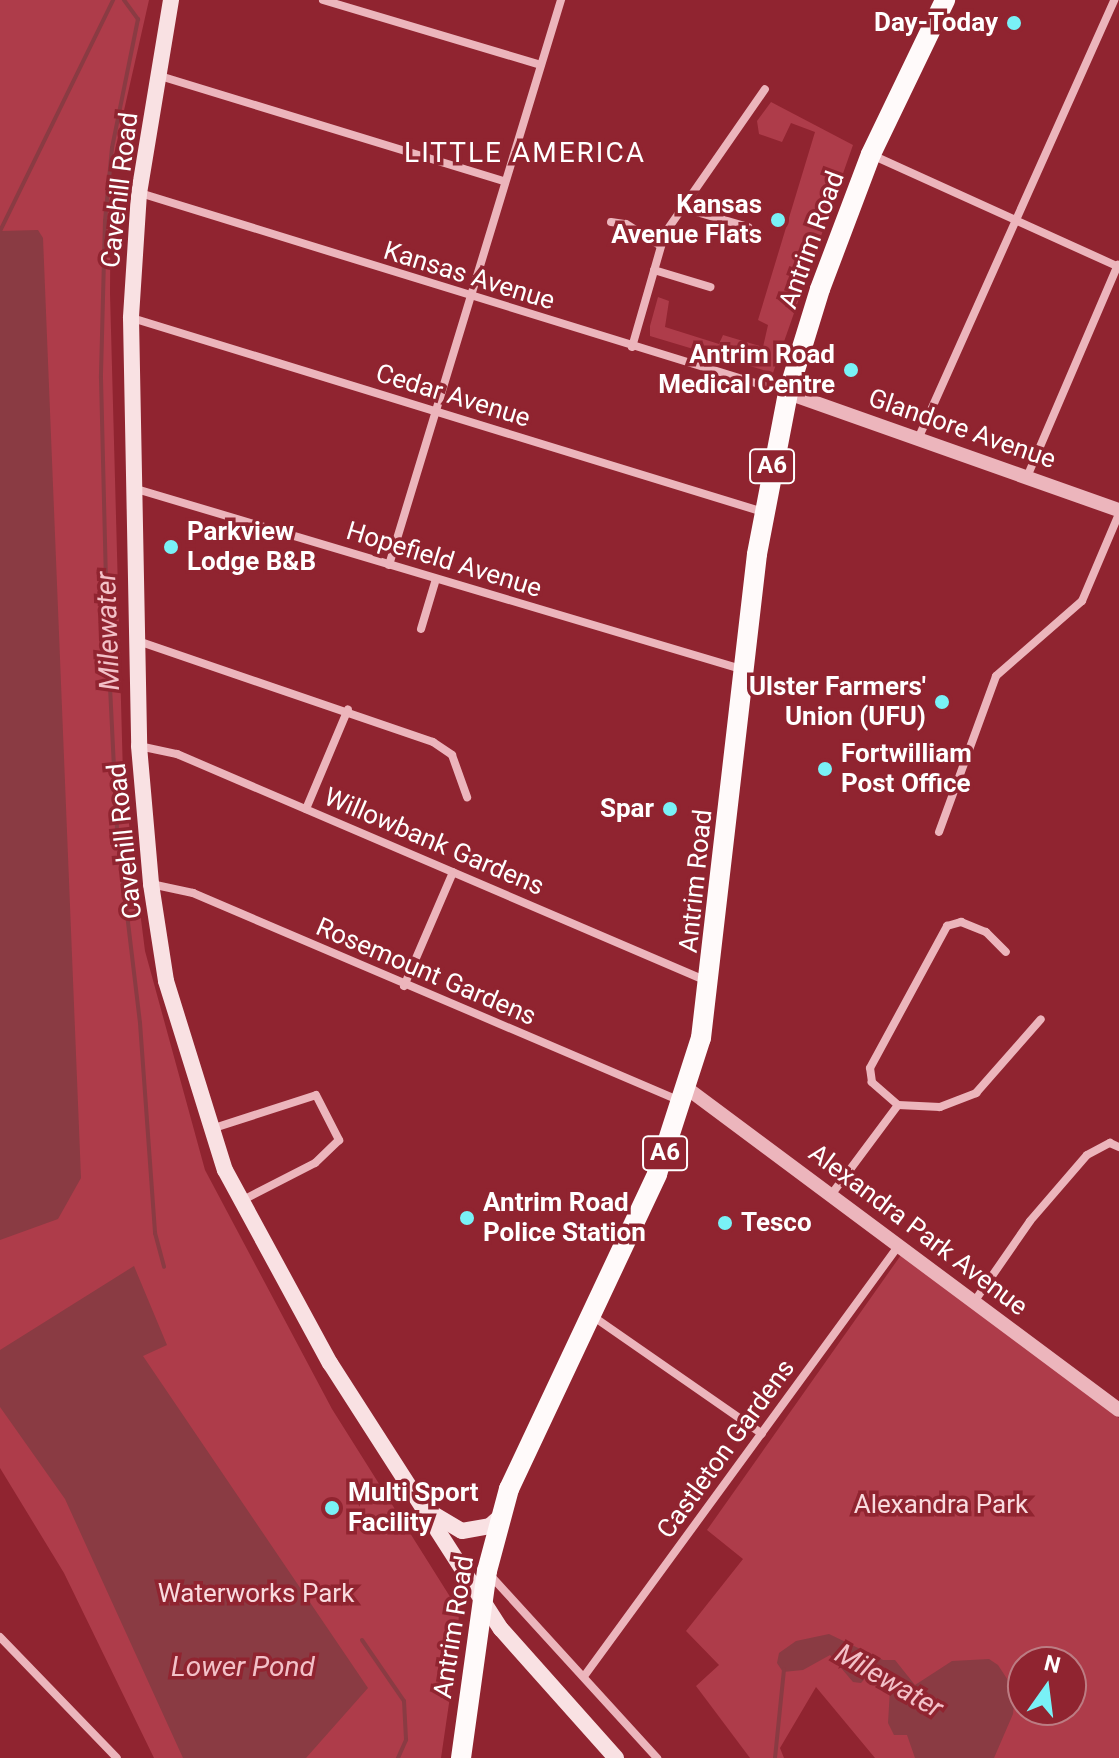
<!DOCTYPE html>
<style>
body{margin:0}
#map{position:relative;width:1119px;height:1758px;overflow:hidden;background:#902430;font-family:Roboto,sans-serif}
div>[style]{position:absolute}
[style*='--x']{left:calc(var(--x)*1px);top:calc(var(--y)*1px);width:calc(var(--w)*1px);rotate:calc(var(--a)*1deg)}
.green>*{inset:0;background:#ae3c4a}
.water>*{inset:0;background:#8a3b43}
.stream>*{height:4px;margin:-2px;padding:0 2px;transform-origin:2px;border-radius:2px;background:#8a3b43}
.minor>*{height:8px;margin:-4px;padding:0 4px;transform-origin:4px;border-radius:4px;background:#ecb5bc}
.tertiary>*{height:14px;margin:-7px;padding:0 7px;transform-origin:7px;border-radius:7px;background:#ecb5bc}
.secondary>*{height:16px;margin:-8px;padding:0 8px;transform-origin:8px;border-radius:8px;background:#f9e1e3}
.primary>*{height:20px;margin:-10px;padding:0 10px;transform-origin:10px;border-radius:10px;background:#fffafa}
.dots>*{width:22px;height:22px;translate:-50% -50%;box-sizing:border-box;border:4px solid #902430;border-radius:50%}
span{translate:-50% -50%;white-space:nowrap;text-align:center;line-height:1.15;-webkit-text-stroke:7px #902430;paint-order:stroke}
.shield-label span{padding:2px 6px;background:#902430;border:2px solid;border-radius:6px;-webkit-text-stroke-width:0}
.shield-label{font-size:24px;color:#fff;font-weight:700}
.poi-label{font-size:26px;color:#fff;font-weight:700}
.right{translate:-100% -50%;text-align:right}
.left{translate:0 -50%;text-align:left}
.street-label{font-size:26px;color:#fff}
.park-label{font-size:26px;color:#f9dade}
.neighbourhood-label{font-size:28px;color:#fff;letter-spacing:2px}
.water-label{font-size:28px;color:#f3c1c8;font-style:italic}
.north{position:absolute;left:1007px;top:1646px;width:80px;height:80px;box-sizing:border-box;background:#902430;border:2px solid #bc7c83;border-radius:50%;rotate:14deg;font-size:22px;font-weight:700;line-height:32px;text-align:center;color:#fff}
.north::after{content:'';display:block;margin:auto;width:28px;height:36px;background:#79f1f6;clip-path:polygon(50% 0,100% 100%,50% 72%,0 100%)}
</style>
<div id="map">
<div class="green">
<i style="clip-path:polygon(0 0,149px 0,111px 168px,110px 293px,123px 776px,145px 951px,205px 1170px,332px 1409px,459px 1611px,457px 1653px,449px 1657px,446px 1672px,453px 1676px,441px 1758px,154px 1758px,64px 1573px,0 1468px)"></i>
<i style="clip-path:polygon(771px 102px,853px 145px,773px 373px,650px 336px,650px 326px,658px 297px,669px 301px,665px 327px,719px 344px,723px 335px,763px 347px,768px 325px,758px 320px,815px 132px,791px 123px,782px 142px,759px 134px,757px 121px)"></i>
<i style="clip-path:polygon(evenodd,901px 1255px,1119px 1418px,1119px 1758px,875px 1758px,816px 1687px,780px 1748px,784px 1758px,750px 1758px,696px 1686px,719px 1665px,686px 1631px,743px 1559px,707px 1530px,901px 1255px,1023px 1662px,1071px 1662px,1071px 1710px,1023px 1710px,1023px 1662px)"></i>
</div>
<div class="water">
<i style="clip-path:polygon(38px 230px,43px 238px,81px 1178px,58px 1219px,0 1240px,0 231px)"></i>
<i style="clip-path:polygon(134px 1266px,167px 1345px,143px 1356px,368px 1688px,306px 1758px,183px 1758px,65px 1499px,0 1407px,0 1350px)"></i>
<i style="clip-path:polygon(829px 1634px,883px 1660px,895px 1660px,915px 1685px,952px 1661px,989px 1659px,998px 1665px,1015px 1691px,1013px 1714px,994px 1758px,915px 1758px,907px 1735px,894px 1735px,888px 1723px,890px 1689px,868px 1675px,861px 1683px,853px 1682px,830px 1655px,803px 1670px,783px 1672px,777px 1663px,779px 1653px,796px 1641px)"></i>
</div>
<div class="stream">
<i style="--x:124;--y:0;--w:24;--a:54"></i>
<i style="--x:138;--y:19;--w:132;--a:101.4"></i>
<i style="--x:112;--y:148;--w:73;--a:95.5"></i>
<i style="--x:105;--y:221;--w:157;--a:91.5"></i>
<i style="--x:101;--y:378;--w:247;--a:88.6"></i>
<i style="--x:107;--y:625;--w:205;--a:87.2"></i>
<i style="--x:117;--y:830;--w:194;--a:83.2"></i>
<i style="--x:140;--y:1023;--w:211;--a:85.9"></i>
<i style="--x:155;--y:1233;--w:35;--a:75"></i>
<i style="--x:0;--y:231;--w:257;--a:-63.9"></i>
<i style="--x:362;--y:1640;--w:74;--a:55.5"></i>
<i style="--x:404;--y:1701;--w:39;--a:87"></i>
<i style="--x:406;--y:1740;--w:20;--a:114"></i>
<i style="--x:775;--y:1758;--w:89;--a:-84.2"></i>
</div>
<div class="minor">
<i style="--x:323;--y:0;--w:227;--a:16.6"></i>
<i style="--x:160;--y:76;--w:360;--a:17"></i>
<i style="--x:872;--y:155;--w:271;--a:24.4"></i>
<i style="--x:140;--y:193;--w:678;--a:17.15"></i>
<i style="--x:683;--y:208;--w:68;--a:16.3"></i>
<i style="--x:611;--y:222;--w:15;--a:8"></i>
<i style="--x:626;--y:224;--w:41;--a:32.2"></i>
<i style="--x:654;--y:270;--w:59;--a:16.9"></i>
<i style="--x:132;--y:318;--w:660;--a:17.09"></i>
<i style="--x:632;--y:347;--w:119;--a:-73.9"></i>
<i style="--x:665;--y:233;--w:175;--a:-55.2"></i>
<i style="--x:918;--y:439;--w:481;--a:-65.9"></i>
<i style="--x:1027;--y:477;--w:231;--a:-66.8"></i>
<i style="--x:133;--y:488;--w:634;--a:16.58"></i>
<i style="--x:389;--y:565;--w:591;--a:-73.07"></i>
<i style="--x:421;--y:629;--w:52;--a:-73.3"></i>
<i style="--x:135;--y:640;--w:315;--a:18.9"></i>
<i style="--x:433;--y:742;--w:23;--a:34"></i>
<i style="--x:452;--y:755;--w:45;--a:70.3"></i>
<i style="--x:139;--y:746;--w:39;--a:12"></i>
<i style="--x:177;--y:754;--w:577;--a:23.19"></i>
<i style="--x:306;--y:809;--w:108;--a:-67.2"></i>
<i style="--x:939;--y:832;--w:166;--a:-69.9"></i>
<i style="--x:996;--y:676;--w:114;--a:-41.1"></i>
<i style="--x:1082;--y:601;--w:95;--a:-67"></i>
<i style="--x:151;--y:884;--w:43;--a:12.1"></i>
<i style="--x:193;--y:893;--w:527;--a:23.11"></i>
<i style="--x:404;--y:986;--w:124;--a:-66.7"></i>
<i style="--x:898;--y:1105;--w:42;--a:2.7"></i>
<i style="--x:940;--y:1107;--w:39;--a:-21"></i>
<i style="--x:976;--y:1093;--w:98;--a:-48.7"></i>
<i style="--x:211;--y:1129;--w:110;--a:-17.9"></i>
<i style="--x:316;--y:1095;--w:51;--a:62.9"></i>
<i style="--x:339;--y:1140;--w:33;--a:136"></i>
<i style="--x:315;--y:1163;--w:83;--a:152.8"></i>
<i style="--x:831;--y:1195;--w:112;--a:-53.3"></i>
<i style="--x:898;--y:1105;--w:35;--a:-139"></i>
<i style="--x:872;--y:1082;--w:14;--a:-98"></i>
<i style="--x:870;--y:1068;--w:162;--a:-61.5"></i>
<i style="--x:947;--y:926;--w:15;--a:-16"></i>
<i style="--x:961;--y:922;--w:27;--a:22"></i>
<i style="--x:986;--y:932;--w:28;--a:45"></i>
<i style="--x:974;--y:1302;--w:98;--a:-55.3"></i>
<i style="--x:1030;--y:1221;--w:87;--a:-49.2"></i>
<i style="--x:1087;--y:1155;--w:26;--a:-28"></i>
<i style="--x:1110;--y:1143;--w:10;--a:24"></i>
<i style="--x:591;--y:1315;--w:208;--a:34.8"></i>
<i style="--x:490;--y:1575;--w:248;--a:47.6"></i>
<i style="--x:0;--y:1637;--w:168;--a:46"></i>
<i style="--x:585;--y:1675;--w:532;--a:-53.86"></i>
</div>
<div class="tertiary">
<i style="--x:788;--y:393;--w:351;--a:19.5"></i>
<i style="--x:688;--y:1089;--w:537;--a:36.68"></i>
</div>
<div class="secondary">
<i style="--x:171;--y:0;--w:196;--a:99.4"></i>
<i style="--x:139;--y:193;--w:125;--a:93.7"></i>
<i style="--x:131;--y:318;--w:428;--a:88.9"></i>
<i style="--x:139;--y:746;--w:139;--a:85"></i>
<i style="--x:151;--y:884;--w:98;--a:81.2"></i>
<i style="--x:166;--y:981;--w:198;--a:72.7"></i>
<i style="--x:225;--y:1170;--w:220;--a:61.5"></i>
<i style="--x:330;--y:1363;--w:316;--a:57.3"></i>
<i style="--x:501;--y:1629;--w:173;--a:48.3"></i>
<i style="--x:435;--y:1515;--w:31;--a:31"></i>
<i style="--x:462;--y:1531;--w:28;--a:-10"></i>
<i style="--x:490;--y:1526;--w:13;--a:-42"></i>
</div>
<div class="primary">
<i style="--x:461;--y:1758;--w:189;--a:-82.1"></i>
<i style="--x:487;--y:1571;--w:85;--a:-75"></i>
<i style="--x:509;--y:1489;--w:348;--a:-64.8"></i>
<i style="--x:657;--y:1174;--w:143;--a:-72.1"></i>
<i style="--x:701;--y:1038;--w:487;--a:-83.4"></i>
<i style="--x:757;--y:554;--w:164;--a:-79.1"></i>
<i style="--x:788;--y:393;--w:109;--a:-72.9"></i>
<i style="--x:820;--y:289;--w:144;--a:-69.3"></i>
<i style="--x:871;--y:154;--w:171;--a:-64.3"></i>
</div>
<div class="dots">
<i style="left:1014px;top:23px;background:#79f1f6"></i>
<i style="left:778px;top:220px;background:#79f1f6"></i>
<i style="left:851px;top:370px;background:#79f1f6"></i>
<i style="left:171px;top:547px;background:#79f1f6"></i>
<i style="left:942px;top:702px;background:#79f1f6"></i>
<i style="left:825px;top:769px;background:#79f1f6"></i>
<i style="left:670px;top:809px;background:#79f1f6"></i>
<i style="left:467px;top:1218px;background:#79f1f6"></i>
<i style="left:725px;top:1223px;background:#79f1f6"></i>
<i style="left:332px;top:1508px;background:#79f1f6"></i>
</div>
<div class="shield-label">
<span style="left:772px;top:466px">A6</span>
<span style="left:665px;top:1153px">A6</span>
</div>
<div class="poi-label">
<span class="right" style="left:998px;top:23px">Day-Today</span>
<span class="right" style="left:762px;top:220px">Kansas<br>Avenue Flats</span>
<span class="right" style="left:835px;top:370px">Antrim Road<br>Medical Centre</span>
<span class="left" style="left:187px;top:547px">Parkview<br>Lodge B&amp;B</span>
<span class="right" style="left:926px;top:702px">Ulster Farmers'<br>Union (UFU)</span>
<span class="left" style="left:841px;top:769px">Fortwilliam<br>Post Office</span>
<span class="right" style="left:654px;top:809px">Spar</span>
<span class="left" style="left:483px;top:1218px">Antrim Road<br>Police Station</span>
<span class="left" style="left:741px;top:1223px">Tesco</span>
<span class="left" style="left:348px;top:1508px">Multi Sport<br>Facility</span>
</div>
<div class="street-label">
<span style="left:120px;top:190px;rotate:-83deg">Cavehill Road</span>
<span style="left:812px;top:240px;rotate:-70deg">Antrim Road</span>
<span style="left:469px;top:276px;rotate:17deg">Kansas Avenue</span>
<span style="left:453px;top:396px;rotate:17deg">Cedar Avenue</span>
<span style="left:962px;top:429px;rotate:19deg">Glandore Avenue</span>
<span style="left:444px;top:560px;rotate:17deg">Hopefield Avenue</span>
<span style="left:125px;top:841px;rotate:-96deg">Cavehill Road</span>
<span style="left:434px;top:842px;rotate:23deg">Willowbank Gardens</span>
<span style="left:696px;top:881px;rotate:-84deg">Antrim Road</span>
<span style="left:426px;top:972px;rotate:23deg">Rosemount Gardens</span>
<span style="left:918px;top:1230px;rotate:37deg">Alexandra Park Avenue</span>
<span style="left:726px;top:1449px;rotate:-54deg">Castleton Gardens</span>
<span style="left:454px;top:1627px;rotate:-81deg">Antrim Road</span>
</div>
<div class="park-label">
<span style="left:941px;top:1505px">Alexandra Park</span>
<span style="left:256px;top:1594px">Waterworks Park</span>
</div>
<div class="neighbourhood-label">
<span style="left:525px;top:153px">LITTLE AMERICA</span>
</div>
<div class="water-label">
<span style="left:108px;top:631px;rotate:-92deg">Milewater</span>
<span style="left:243px;top:1667px">Lower Pond</span>
<span style="left:889px;top:1681px;rotate:30deg">Milewater</span>
</div>
<div class="north">N</div>
</div>
